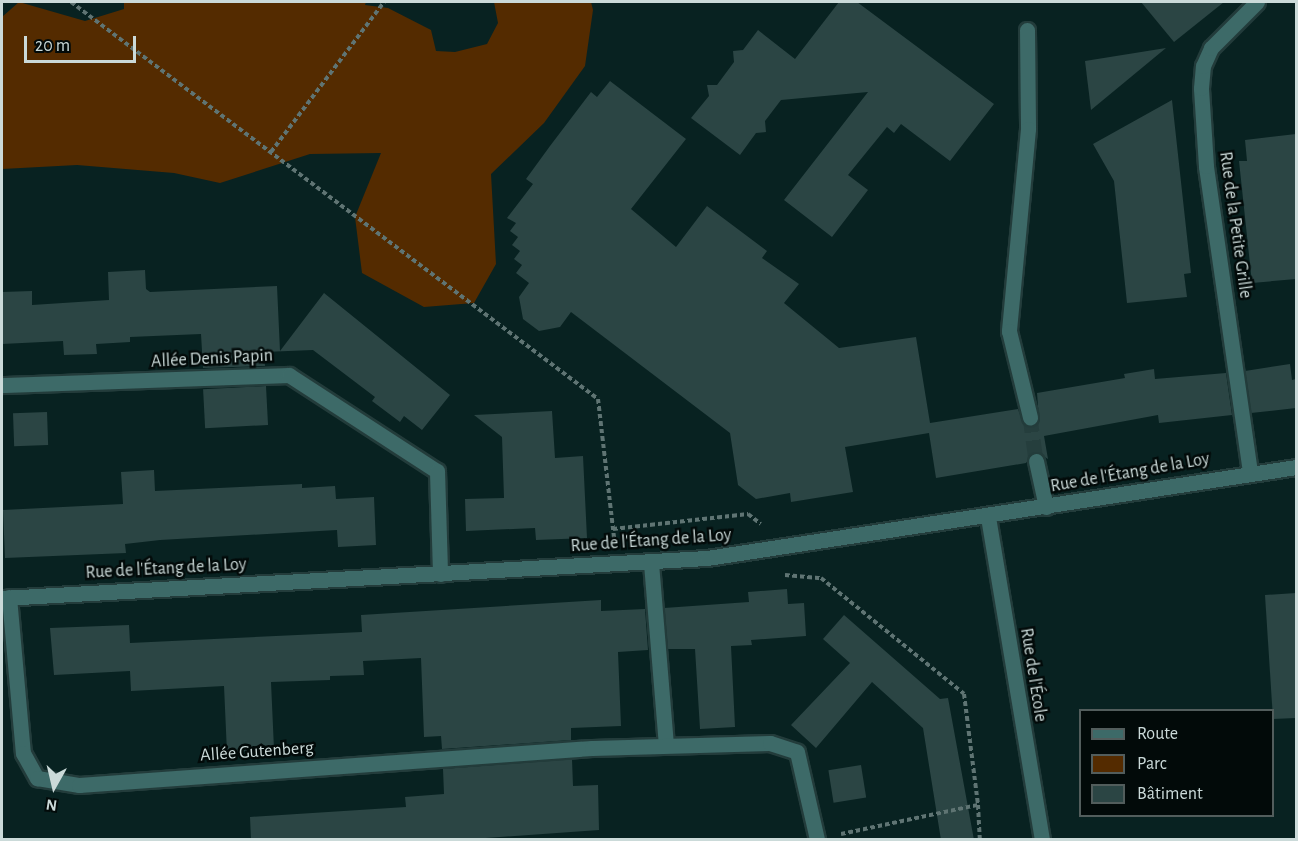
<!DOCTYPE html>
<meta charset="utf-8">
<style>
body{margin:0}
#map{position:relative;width:1298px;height:841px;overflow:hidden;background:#082221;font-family:"Alegreya Sans",sans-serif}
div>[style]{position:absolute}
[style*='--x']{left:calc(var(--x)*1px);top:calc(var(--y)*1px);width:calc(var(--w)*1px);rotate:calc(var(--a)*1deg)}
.green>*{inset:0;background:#542b00}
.building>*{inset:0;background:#2b4544;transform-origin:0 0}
.minor-tunnel>*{height:15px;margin-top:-7.5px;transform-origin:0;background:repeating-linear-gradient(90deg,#253e3d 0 15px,transparent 0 23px)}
.path>*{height:4px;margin-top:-2px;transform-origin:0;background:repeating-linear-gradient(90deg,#5f7473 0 4.5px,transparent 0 7.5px)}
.roads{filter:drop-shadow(2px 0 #233c3b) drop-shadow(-2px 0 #233c3b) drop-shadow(0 2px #233c3b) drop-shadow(0 -2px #233c3b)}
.minor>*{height:15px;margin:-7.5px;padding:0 7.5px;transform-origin:7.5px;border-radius:7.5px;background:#3d6a68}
span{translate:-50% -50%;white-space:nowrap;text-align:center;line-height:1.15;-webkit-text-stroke:5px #020a09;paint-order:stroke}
.street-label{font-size:18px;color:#cbdad9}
.frame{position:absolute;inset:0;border:3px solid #cbdad9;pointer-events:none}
.legend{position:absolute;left:1079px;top:709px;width:195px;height:108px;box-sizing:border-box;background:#020a09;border:2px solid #525d5c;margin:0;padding:8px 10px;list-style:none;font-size:18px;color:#cbdad9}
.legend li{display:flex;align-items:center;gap:12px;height:30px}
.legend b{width:30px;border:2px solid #525d5c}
.north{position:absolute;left:24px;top:757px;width:60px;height:60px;-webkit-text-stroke:4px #020a09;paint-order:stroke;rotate:188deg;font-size:16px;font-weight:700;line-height:24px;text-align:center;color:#cbdad9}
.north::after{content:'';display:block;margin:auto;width:21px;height:27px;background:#cbdad9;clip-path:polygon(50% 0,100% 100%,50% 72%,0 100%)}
.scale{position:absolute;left:24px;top:36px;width:112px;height:27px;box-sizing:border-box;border:3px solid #cbdad9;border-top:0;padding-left:8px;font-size:18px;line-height:21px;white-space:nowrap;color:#cbdad9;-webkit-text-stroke:4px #020a09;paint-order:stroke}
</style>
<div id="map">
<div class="green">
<i style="clip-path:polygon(19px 2px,85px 21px,124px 9px,124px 2px,366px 2px,365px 5px,388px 8px,431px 30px,436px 51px,455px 52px,487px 44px,498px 23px,494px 2px,591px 2px,593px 10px,585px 66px,544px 123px,491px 174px,496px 264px,474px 303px,424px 307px,362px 273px,355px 217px,381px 153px,310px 154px,220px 183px,174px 173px,77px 165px,2px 169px,2px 17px)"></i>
</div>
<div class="building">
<i style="clip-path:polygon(839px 2px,857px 2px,994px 104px,950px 161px,901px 124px,894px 133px,887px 127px,848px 175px,868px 190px,832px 237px,784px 200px,868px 92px,781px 100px,765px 121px,766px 132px,756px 133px,740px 155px,691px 118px,709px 96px,707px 85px,717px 85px,734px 62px,733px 51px,743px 50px,758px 30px,795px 59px)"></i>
<i style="clip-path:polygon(1141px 2px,1224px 2px,1174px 42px)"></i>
<i style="clip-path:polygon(1166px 48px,1091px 110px,1085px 61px)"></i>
<i style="clip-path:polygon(610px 81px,686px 139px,631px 209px,676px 247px,707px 206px,767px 251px,762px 258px,799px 284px,784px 303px,839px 348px,916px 337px,930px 423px,1018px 409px,1023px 423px,1032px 427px,1039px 419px,1037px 393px,1125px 378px,1124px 374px,1154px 369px,1155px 379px,1226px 373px,1232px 415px,1159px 423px,1158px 415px,1044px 436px,1048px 459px,1035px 451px,1026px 463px,936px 478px,929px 433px,845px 447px,853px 492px,791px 502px,790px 493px,756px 499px,738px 485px,730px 433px,571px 312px,560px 327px,539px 331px,523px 319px,519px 297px,529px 283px,516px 273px,522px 265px,514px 259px,520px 251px,512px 245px,518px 237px,510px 231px,516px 223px,507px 218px,533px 184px,526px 179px,550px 146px,591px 92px,597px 97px)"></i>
<i style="clip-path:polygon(1172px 100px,1191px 273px,1184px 274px,1187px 297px,1127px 303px,1114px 181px,1093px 144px)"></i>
<i style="clip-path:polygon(1296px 134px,1296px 279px,1252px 283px,1239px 161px,1247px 161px,1245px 140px)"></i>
<i style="clip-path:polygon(145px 270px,146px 289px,150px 292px,277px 286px,280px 351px,324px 293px,450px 395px,422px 430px,404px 416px,400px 422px,372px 401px,375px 397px,313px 350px,264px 352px,265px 366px,203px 368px,201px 334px,130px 337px,130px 342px,96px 344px,97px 354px,64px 355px,63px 341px,2px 344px,2px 292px,32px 291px,32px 305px,109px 300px,108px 272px)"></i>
<i style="clip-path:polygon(1290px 364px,1292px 380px,1296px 379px,1296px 408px,1251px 413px,1245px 371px)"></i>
<i style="left:266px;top:386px;width:39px;height:63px;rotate:87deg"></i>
<i style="clip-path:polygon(552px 411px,555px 458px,583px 456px,587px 538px,536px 540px,535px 528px,466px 531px,465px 499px,504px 498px,502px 437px,474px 415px)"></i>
<i style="left:47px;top:412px;width:33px;height:34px;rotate:88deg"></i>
<i style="clip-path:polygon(154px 470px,155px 491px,302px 484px,302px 488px,335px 486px,336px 499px,374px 497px,376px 545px,338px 547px,337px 530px,160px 540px,125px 544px,126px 553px,5px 558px,3px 510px,123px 504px,121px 472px)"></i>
<i style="clip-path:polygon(787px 589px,788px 604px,804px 603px,806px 636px,751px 640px,752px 645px,731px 646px,735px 727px,700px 729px,695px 649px,668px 649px,664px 608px,749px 602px,748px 592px)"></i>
<i style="clip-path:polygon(1296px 593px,1296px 718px,1273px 719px,1265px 595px)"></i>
<i style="clip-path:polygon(601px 600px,601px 611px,645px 609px,648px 650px,618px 652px,621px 726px,571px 728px,571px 740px,442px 749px,441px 736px,424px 737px,421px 658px,363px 661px,364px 675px,330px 676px,330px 680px,271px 682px,274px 749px,227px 753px,224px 686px,131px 691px,130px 671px,54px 675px,50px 628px,129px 625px,130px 643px,362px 632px,361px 615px)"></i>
<i style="clip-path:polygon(844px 615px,940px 699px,948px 698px,974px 840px,941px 840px,923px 728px,872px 682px,816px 748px,791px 725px,850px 663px,823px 639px)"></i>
<i style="clip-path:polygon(572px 759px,573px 786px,598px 785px,599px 830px,458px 840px,251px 840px,250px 817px,406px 807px,405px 797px,444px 794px,443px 769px)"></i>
<i style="left:861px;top:765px;width:33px;height:33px;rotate:81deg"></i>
</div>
<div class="minor-tunnel">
<i style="--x:1030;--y:417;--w:44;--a:82.2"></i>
</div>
<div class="path">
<i style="--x:71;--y:2;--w:660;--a:36.99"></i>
<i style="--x:598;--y:399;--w:140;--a:83.4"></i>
<i style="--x:271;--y:152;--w:188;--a:-53"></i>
<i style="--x:613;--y:529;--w:136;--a:-6.3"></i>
<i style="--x:748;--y:514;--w:16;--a:38"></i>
<i style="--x:785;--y:575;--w:36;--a:5"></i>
<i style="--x:821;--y:578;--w:184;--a:39"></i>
<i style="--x:964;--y:694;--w:112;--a:82.8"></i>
<i style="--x:841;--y:834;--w:140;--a:-12"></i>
<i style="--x:978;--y:805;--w:35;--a:87"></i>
</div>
<div class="roads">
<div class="minor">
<i style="--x:1027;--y:30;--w:99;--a:89.4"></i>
<i style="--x:1028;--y:129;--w:203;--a:95.4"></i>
<i style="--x:1009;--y:331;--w:89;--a:76.3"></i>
<i style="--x:2;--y:385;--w:287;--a:-2"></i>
<i style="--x:289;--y:375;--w:176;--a:33"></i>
<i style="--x:437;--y:471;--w:103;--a:88.3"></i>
<i style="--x:1036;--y:461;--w:47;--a:77.7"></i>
<i style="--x:1250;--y:472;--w:309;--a:-98.2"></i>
<i style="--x:1206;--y:166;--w:78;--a:-93.7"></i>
<i style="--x:1201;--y:88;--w:22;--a:-85"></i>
<i style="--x:1203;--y:66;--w:20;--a:-66"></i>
<i style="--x:1211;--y:48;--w:65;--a:-45"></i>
<i style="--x:988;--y:517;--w:327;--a:80.5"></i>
<i style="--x:651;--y:563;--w:182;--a:85.3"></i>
<i style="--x:9;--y:597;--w:157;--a:84.9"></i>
<i style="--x:23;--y:753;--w:29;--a:61"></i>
<i style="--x:37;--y:778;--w:43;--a:9.5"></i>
<i style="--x:79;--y:785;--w:514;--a:-4.13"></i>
<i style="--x:592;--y:748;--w:178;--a:-1.6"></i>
<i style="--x:770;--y:743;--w:28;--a:18"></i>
<i style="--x:797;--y:752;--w:89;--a:77.1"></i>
<i style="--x:2;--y:598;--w:706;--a:-3.25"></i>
<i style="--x:707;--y:558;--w:596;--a:-8.78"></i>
</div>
</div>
<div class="street-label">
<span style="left:1235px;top:225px;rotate:82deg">Rue de la Petite Grille</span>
<span style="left:212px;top:359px;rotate:-3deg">Allée Denis Papin</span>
<span style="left:1130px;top:473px;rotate:-10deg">Rue de l'Étang de la Loy</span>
<span style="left:651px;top:541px;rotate:-4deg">Rue de l'Étang de la Loy</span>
<span style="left:166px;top:569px;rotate:-3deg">Rue de l'Étang de la Loy</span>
<span style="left:1033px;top:675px;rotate:81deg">Rue de l'École</span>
<span style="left:257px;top:752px;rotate:-4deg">Allée Gutenberg</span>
</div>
<div class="frame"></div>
<ul class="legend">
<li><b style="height:8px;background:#3d6a68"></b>Route</li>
<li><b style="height:16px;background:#542b00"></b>Parc</li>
<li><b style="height:16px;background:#2b4544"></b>Bâtiment</li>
</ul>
<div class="north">N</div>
<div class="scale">20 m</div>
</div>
